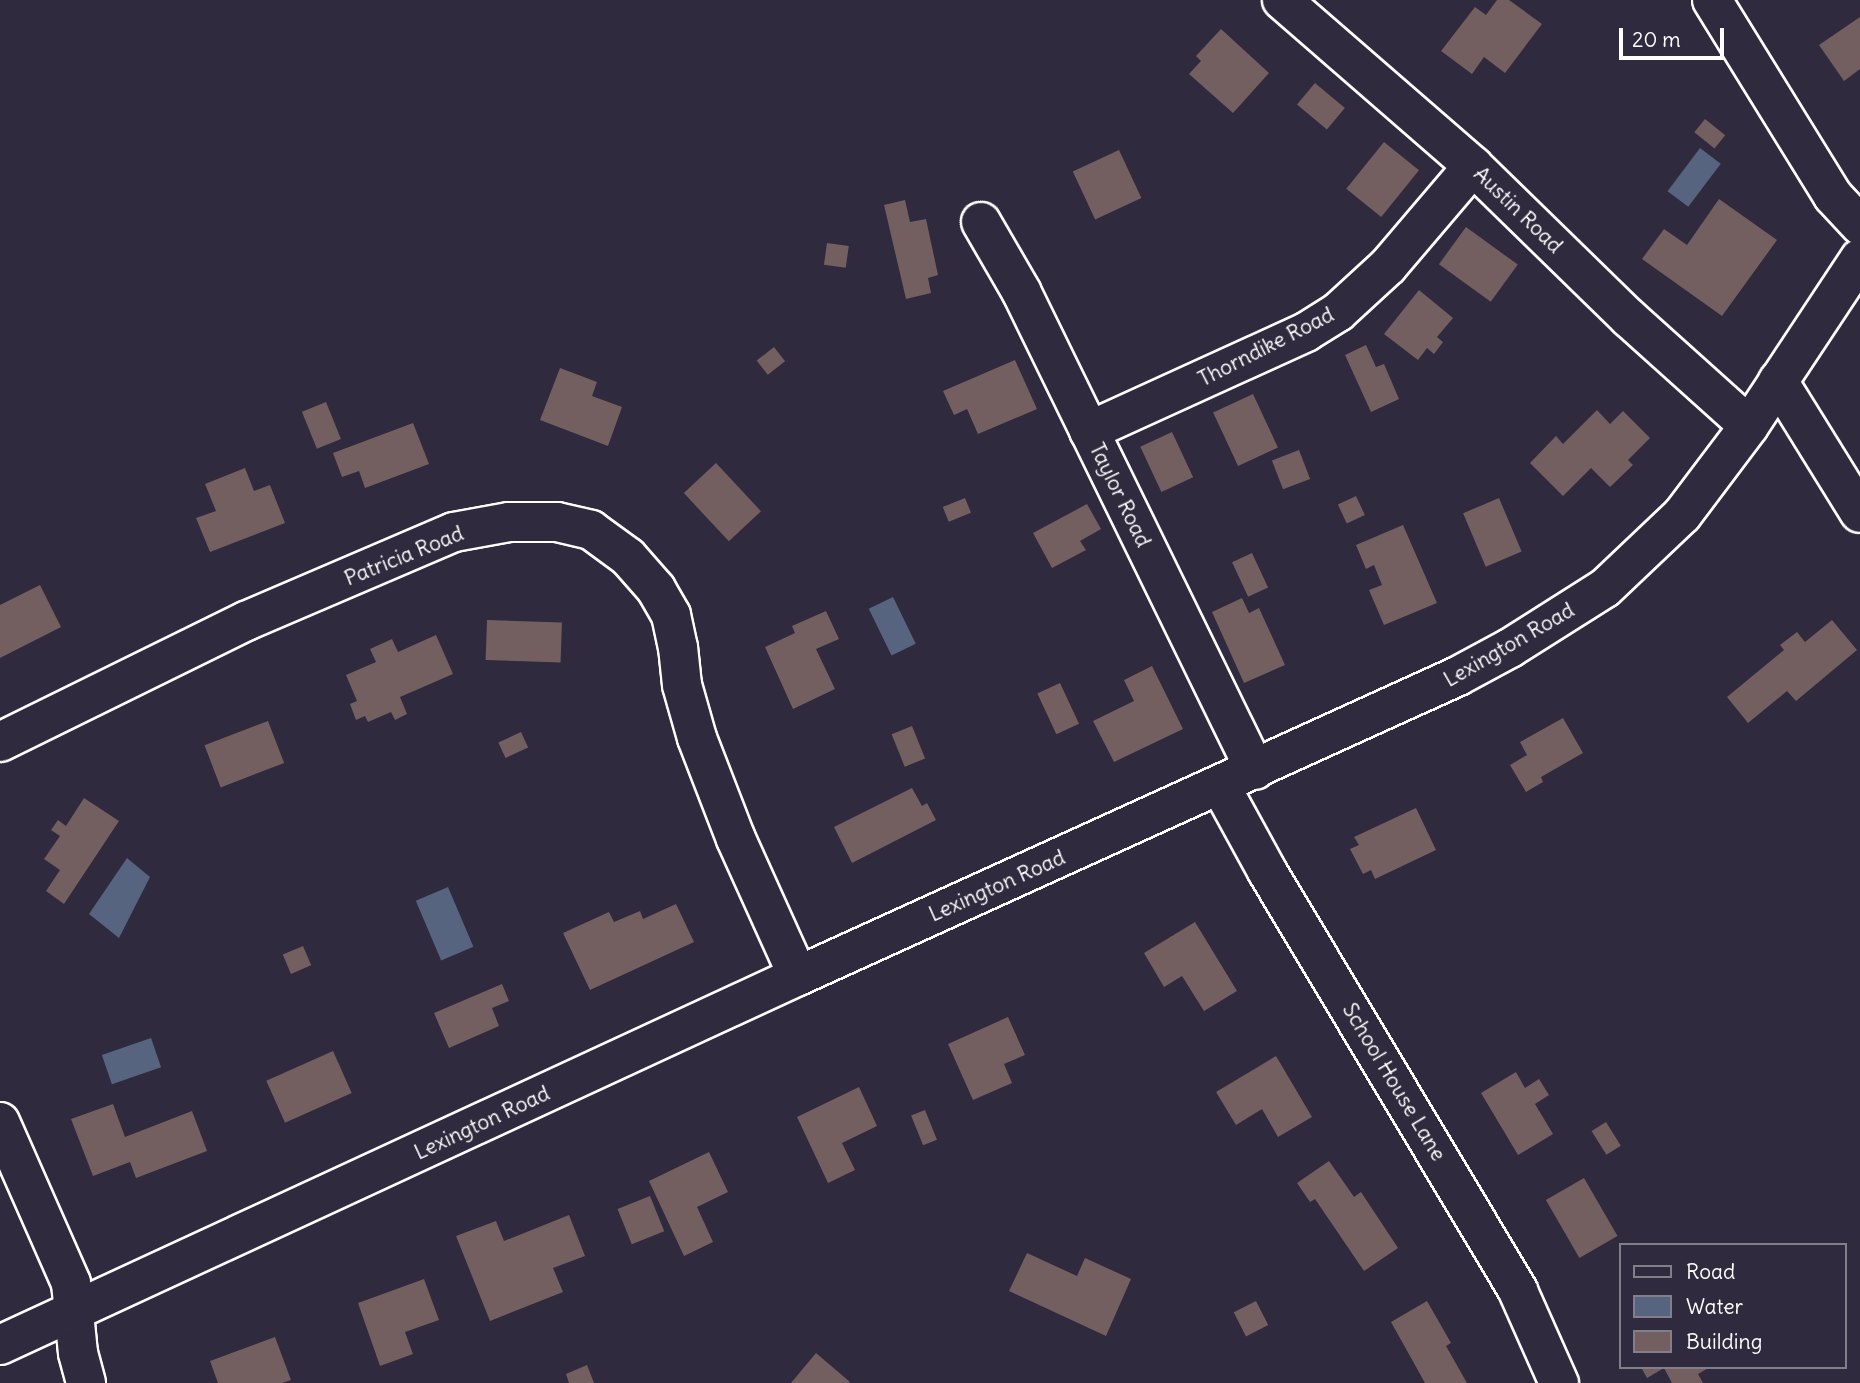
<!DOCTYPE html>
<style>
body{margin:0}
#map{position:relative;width:1860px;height:1383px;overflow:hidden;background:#2f2a3d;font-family:Delius,sans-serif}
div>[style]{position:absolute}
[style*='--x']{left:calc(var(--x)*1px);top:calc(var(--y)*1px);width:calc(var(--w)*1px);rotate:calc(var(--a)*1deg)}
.water>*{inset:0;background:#56647f;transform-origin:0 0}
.building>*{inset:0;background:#735f5f;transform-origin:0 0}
.roads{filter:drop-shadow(2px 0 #fff) drop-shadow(-2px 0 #fff) drop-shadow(0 2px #fff) drop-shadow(0 -2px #fff)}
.minor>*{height:38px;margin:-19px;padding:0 19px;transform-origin:19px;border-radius:19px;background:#2f2a3d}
.tertiary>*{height:38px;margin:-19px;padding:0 19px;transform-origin:19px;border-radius:19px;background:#2f2a3d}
span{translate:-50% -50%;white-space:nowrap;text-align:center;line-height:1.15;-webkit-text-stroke:7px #2f2a3d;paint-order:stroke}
.street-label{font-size:21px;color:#fff}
.legend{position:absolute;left:1619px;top:1243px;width:228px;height:126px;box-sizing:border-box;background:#2f2a3d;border:2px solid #827f8b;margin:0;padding:9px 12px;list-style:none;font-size:21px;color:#fff}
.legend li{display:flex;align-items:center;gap:14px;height:35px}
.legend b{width:35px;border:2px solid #827f8b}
.scale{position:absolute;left:1619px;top:28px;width:105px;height:32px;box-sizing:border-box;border:4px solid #fff;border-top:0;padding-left:9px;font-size:21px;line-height:24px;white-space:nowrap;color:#fff;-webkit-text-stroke:5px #2f2a3d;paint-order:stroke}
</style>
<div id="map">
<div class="water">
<i style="left:1700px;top:148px;width:26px;height:54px;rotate:37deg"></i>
<i style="left:893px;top:597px;width:52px;height:27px;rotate:64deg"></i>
<i style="clip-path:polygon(127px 858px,150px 877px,119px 938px,89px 914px)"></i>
<i style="left:448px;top:887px;width:65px;height:35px;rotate:67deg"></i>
<i style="left:151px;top:1038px;width:31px;height:52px;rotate:71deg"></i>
</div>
<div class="building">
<i style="clip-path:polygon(1497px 0,1509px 0,1542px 24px,1505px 73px,1484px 57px,1472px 74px,1441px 51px,1475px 7px,1486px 15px)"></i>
<i style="clip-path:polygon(1860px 17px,1860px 69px,1844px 81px,1819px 45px)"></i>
<i style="clip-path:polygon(1221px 29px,1269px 73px,1233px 113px,1189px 74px,1201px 61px,1196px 56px)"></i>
<i style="left:1315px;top:83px;width:39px;height:28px;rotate:40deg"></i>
<i style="left:1705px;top:119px;width:26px;height:17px;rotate:39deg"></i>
<i style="left:1384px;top:142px;width:45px;height:60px;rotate:39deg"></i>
<i style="left:1119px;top:150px;width:53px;height:51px;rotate:65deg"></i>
<i style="clip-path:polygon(1719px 199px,1777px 240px,1722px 316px,1642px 259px,1664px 229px,1687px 245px)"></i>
<i style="clip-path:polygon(905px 200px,910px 222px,926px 219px,938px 275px,928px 278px,931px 293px,906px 299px,884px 205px)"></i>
<i style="left:1466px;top:227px;width:64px;height:46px;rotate:36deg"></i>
<i style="left:827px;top:243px;width:22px;height:22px;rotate:8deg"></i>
<i style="clip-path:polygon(1419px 290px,1453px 318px,1437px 337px,1443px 342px,1434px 354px,1427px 348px,1418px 360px,1384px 334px)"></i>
<i style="clip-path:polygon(1366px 345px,1376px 367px,1384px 364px,1399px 399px,1371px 412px,1345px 355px)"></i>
<i style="left:774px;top:347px;width:18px;height:22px;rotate:52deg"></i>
<i style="clip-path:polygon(1015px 360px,1037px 409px,978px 434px,967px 409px,954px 415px,943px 391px)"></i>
<i style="clip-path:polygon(560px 368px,597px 382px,592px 396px,622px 407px,608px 446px,540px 420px)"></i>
<i style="left:1253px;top:394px;width:59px;height:44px;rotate:65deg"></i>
<i style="left:326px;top:402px;width:40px;height:26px;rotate:68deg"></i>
<i style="clip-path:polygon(1597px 410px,1610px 424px,1623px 411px,1650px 438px,1628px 460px,1633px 465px,1610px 487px,1591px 468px,1563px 496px,1530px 463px,1556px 436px,1563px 444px)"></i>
<i style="clip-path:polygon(413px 423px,429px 464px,365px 488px,359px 471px,342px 477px,333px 453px)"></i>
<i style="left:1172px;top:432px;width:50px;height:35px;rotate:65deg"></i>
<i style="left:1299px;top:450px;width:31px;height:29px;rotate:69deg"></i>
<i style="left:716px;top:463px;width:66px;height:44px;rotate:47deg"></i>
<i style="clip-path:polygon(245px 468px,254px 491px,270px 485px,285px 523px,210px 552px,196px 518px,216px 511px,205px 484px)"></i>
<i style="left:1356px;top:496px;width:21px;height:20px;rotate:65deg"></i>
<i style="left:965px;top:498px;width:16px;height:24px;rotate:68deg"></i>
<i style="left:1499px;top:498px;width:58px;height:39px;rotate:67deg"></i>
<i style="clip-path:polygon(1087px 504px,1101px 529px,1080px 541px,1086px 550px,1052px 568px,1033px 533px)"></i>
<i style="clip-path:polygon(1403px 525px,1437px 603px,1384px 625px,1369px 590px,1382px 585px,1374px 565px,1366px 569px,1356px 545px)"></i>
<i style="left:1252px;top:553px;width:38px;height:22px;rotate:65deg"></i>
<i style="clip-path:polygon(40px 585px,61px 627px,0 658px,0 605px)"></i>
<i style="clip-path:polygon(1242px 598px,1249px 613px,1259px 608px,1285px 665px,1244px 683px,1212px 612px)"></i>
<i style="clip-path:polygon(826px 611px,839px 639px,816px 649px,835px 689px,793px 709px,765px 647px,795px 633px,792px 626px)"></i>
<i style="left:487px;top:620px;width:75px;height:40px;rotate:2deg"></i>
<i style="clip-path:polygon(1832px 620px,1857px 650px,1796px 701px,1787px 691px,1748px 723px,1727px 697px,1784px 650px,1780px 645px,1797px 632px,1805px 642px)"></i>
<i style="clip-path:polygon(436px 635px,453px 674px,400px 697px,407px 714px,395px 720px,391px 712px,368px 722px,365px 716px,356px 720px,350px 704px,357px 701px,346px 675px,376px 662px,370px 649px,392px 639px,398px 652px)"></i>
<i style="clip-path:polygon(1152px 666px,1183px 729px,1114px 762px,1093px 721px,1134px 701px,1124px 680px)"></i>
<i style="left:1060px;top:683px;width:45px;height:25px;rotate:65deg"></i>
<i style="clip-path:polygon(1563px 718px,1583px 753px,1541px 777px,1543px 782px,1526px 792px,1510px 765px,1527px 755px,1520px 742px)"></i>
<i style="left:268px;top:721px;width:45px;height:68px;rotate:69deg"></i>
<i style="left:912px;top:726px;width:35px;height:22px;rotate:68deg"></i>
<i style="left:521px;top:732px;width:17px;height:25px;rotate:65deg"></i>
<i style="clip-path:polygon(912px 788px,922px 806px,927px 803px,936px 820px,852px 863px,834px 827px)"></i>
<i style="clip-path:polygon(84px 798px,119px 821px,64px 904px,46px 891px,60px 870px,44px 859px,60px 836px,51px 830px,58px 820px,66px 826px)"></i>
<i style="clip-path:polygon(1416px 808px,1436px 850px,1375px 879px,1371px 870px,1363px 874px,1350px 849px,1359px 845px,1354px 837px)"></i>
<i style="clip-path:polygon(676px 904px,694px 942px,590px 990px,563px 933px,609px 912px,614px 922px,640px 911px,643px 919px)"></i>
<i style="clip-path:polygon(1195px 922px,1237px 991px,1204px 1011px,1182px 976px,1164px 987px,1144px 953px)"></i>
<i style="left:303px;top:946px;width:21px;height:22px;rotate:67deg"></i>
<i style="clip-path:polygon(502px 984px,509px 1001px,492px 1008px,499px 1026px,449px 1048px,434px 1013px)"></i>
<i style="clip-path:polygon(1008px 1017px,1025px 1055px,1004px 1064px,1012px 1083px,973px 1100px,948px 1044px)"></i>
<i style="left:333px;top:1051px;width:46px;height:73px;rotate:66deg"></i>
<i style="clip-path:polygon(1276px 1056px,1312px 1117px,1278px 1137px,1262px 1109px,1236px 1125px,1216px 1092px)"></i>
<i style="clip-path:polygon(1516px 1072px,1525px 1088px,1539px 1079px,1549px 1095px,1535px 1104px,1553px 1134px,1518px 1155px,1481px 1093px)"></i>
<i style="clip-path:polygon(859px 1087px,877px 1126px,842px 1143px,855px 1170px,828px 1183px,797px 1117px)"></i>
<i style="clip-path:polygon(113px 1104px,125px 1137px,192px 1111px,207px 1151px,136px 1178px,130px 1162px,93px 1176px,71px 1119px)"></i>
<i style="left:925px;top:1110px;width:32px;height:15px;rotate:68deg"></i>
<i style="left:1606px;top:1122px;width:28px;height:17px;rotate:58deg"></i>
<i style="clip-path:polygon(709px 1152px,728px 1192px,697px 1207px,713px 1242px,684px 1256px,649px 1181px)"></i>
<i style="clip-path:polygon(1329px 1161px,1354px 1197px,1361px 1192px,1398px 1248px,1364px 1271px,1315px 1199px,1310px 1202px,1297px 1183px)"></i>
<i style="left:1584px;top:1178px;width:67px;height:44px;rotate:60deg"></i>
<i style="left:650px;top:1196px;width:38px;height:35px;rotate:68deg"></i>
<i style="clip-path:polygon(569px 1215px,585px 1256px,553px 1268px,563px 1292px,490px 1321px,456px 1236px,496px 1221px,504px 1241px)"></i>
<i style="clip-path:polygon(1027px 1253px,1077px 1276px,1085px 1258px,1131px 1279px,1106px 1336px,1009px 1291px)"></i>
<i style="clip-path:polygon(424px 1279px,439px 1320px,405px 1332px,413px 1354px,380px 1366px,358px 1303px)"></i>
<i style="left:1256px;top:1301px;width:27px;height:25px;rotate:63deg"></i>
<i style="clip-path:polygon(1427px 1301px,1451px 1343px,1446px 1346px,1467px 1383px,1425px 1383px,1391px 1322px)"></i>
<i style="clip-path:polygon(275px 1337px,291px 1380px,282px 1383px,218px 1383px,210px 1361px)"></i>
<i style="clip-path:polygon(816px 1353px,850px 1382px,848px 1383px,791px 1383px)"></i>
<i style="clip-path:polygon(587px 1365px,594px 1383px,569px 1383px,566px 1374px)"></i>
<i style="clip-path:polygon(1641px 1367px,1710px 1367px,1698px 1374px,1703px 1383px,1672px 1383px,1664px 1368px,1647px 1378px)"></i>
</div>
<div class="roads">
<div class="minor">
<i style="--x:1282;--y:0;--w:253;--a:41"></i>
<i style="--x:1473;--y:166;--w:218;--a:44.3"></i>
<i style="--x:1629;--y:318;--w:161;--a:42"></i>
<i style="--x:1712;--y:0;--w:230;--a:58.3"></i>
<i style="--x:1833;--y:196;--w:40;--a:47"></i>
<i style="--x:981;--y:222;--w:80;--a:59.9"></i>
<i style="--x:1021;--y:291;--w:533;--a:63.96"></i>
<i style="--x:1778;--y:381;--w:155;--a:58.2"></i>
<i style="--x:1089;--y:431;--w:239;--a:-24.5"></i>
<i style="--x:1306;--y:332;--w:38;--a:-32"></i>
<i style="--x:1338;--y:312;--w:68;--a:-42.6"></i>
<i style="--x:1388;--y:266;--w:131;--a:-49.6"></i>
<i style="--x:0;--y:742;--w:274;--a:-26.2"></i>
<i style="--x:246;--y:621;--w:226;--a:-23.2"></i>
<i style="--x:454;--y:532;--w:56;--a:-10.3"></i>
<i style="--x:509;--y:522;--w:48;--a:0"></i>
<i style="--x:557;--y:522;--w:35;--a:13"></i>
<i style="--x:591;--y:530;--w:46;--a:36.1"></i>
<i style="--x:628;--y:557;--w:43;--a:48.8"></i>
<i style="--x:656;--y:589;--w:30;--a:60"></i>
<i style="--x:671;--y:615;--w:33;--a:78"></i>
<i style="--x:678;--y:647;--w:38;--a:84"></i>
<i style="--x:682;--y:685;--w:55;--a:74.2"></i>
<i style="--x:697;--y:738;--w:108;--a:68.9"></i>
<i style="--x:736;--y:839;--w:150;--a:65.7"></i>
<i style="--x:0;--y:1122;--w:176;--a:66.2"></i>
<i style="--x:71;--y:1283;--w:70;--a:84.3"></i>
<i style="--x:78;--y:1353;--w:31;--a:75"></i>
</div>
<div class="tertiary">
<i style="--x:1220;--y:785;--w:98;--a:61.3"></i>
<i style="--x:1267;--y:871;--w:489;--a:59.1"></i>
<i style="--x:1518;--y:1291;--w:101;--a:66"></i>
<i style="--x:0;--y:1345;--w:879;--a:-24.82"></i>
<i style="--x:798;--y:976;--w:725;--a:-24.44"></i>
<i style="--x:1458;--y:676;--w:59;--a:-28.3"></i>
<i style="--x:1510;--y:648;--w:112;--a:-32.3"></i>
<i style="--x:1605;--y:588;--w:106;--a:-43.5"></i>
<i style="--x:1682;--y:515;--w:111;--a:-53"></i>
<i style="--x:1749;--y:426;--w:201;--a:-56.5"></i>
</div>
</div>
<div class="street-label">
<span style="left:1518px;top:210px;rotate:44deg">Austin Road</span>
<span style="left:1266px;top:347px;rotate:-27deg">Thorndike Road</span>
<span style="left:1120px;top:495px;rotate:64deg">Taylor Road</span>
<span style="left:404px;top:556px;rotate:-22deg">Patricia Road</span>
<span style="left:1509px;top:645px;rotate:-30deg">Lexington Road</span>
<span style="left:997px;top:886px;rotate:-24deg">Lexington Road</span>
<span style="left:1394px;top:1082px;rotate:59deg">School House Lane</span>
<span style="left:482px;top:1123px;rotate:-25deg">Lexington Road</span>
</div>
<ul class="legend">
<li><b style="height:9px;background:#2f2a3d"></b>Road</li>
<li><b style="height:19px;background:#56647f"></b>Water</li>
<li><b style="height:19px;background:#735f5f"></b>Building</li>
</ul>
<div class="scale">20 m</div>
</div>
